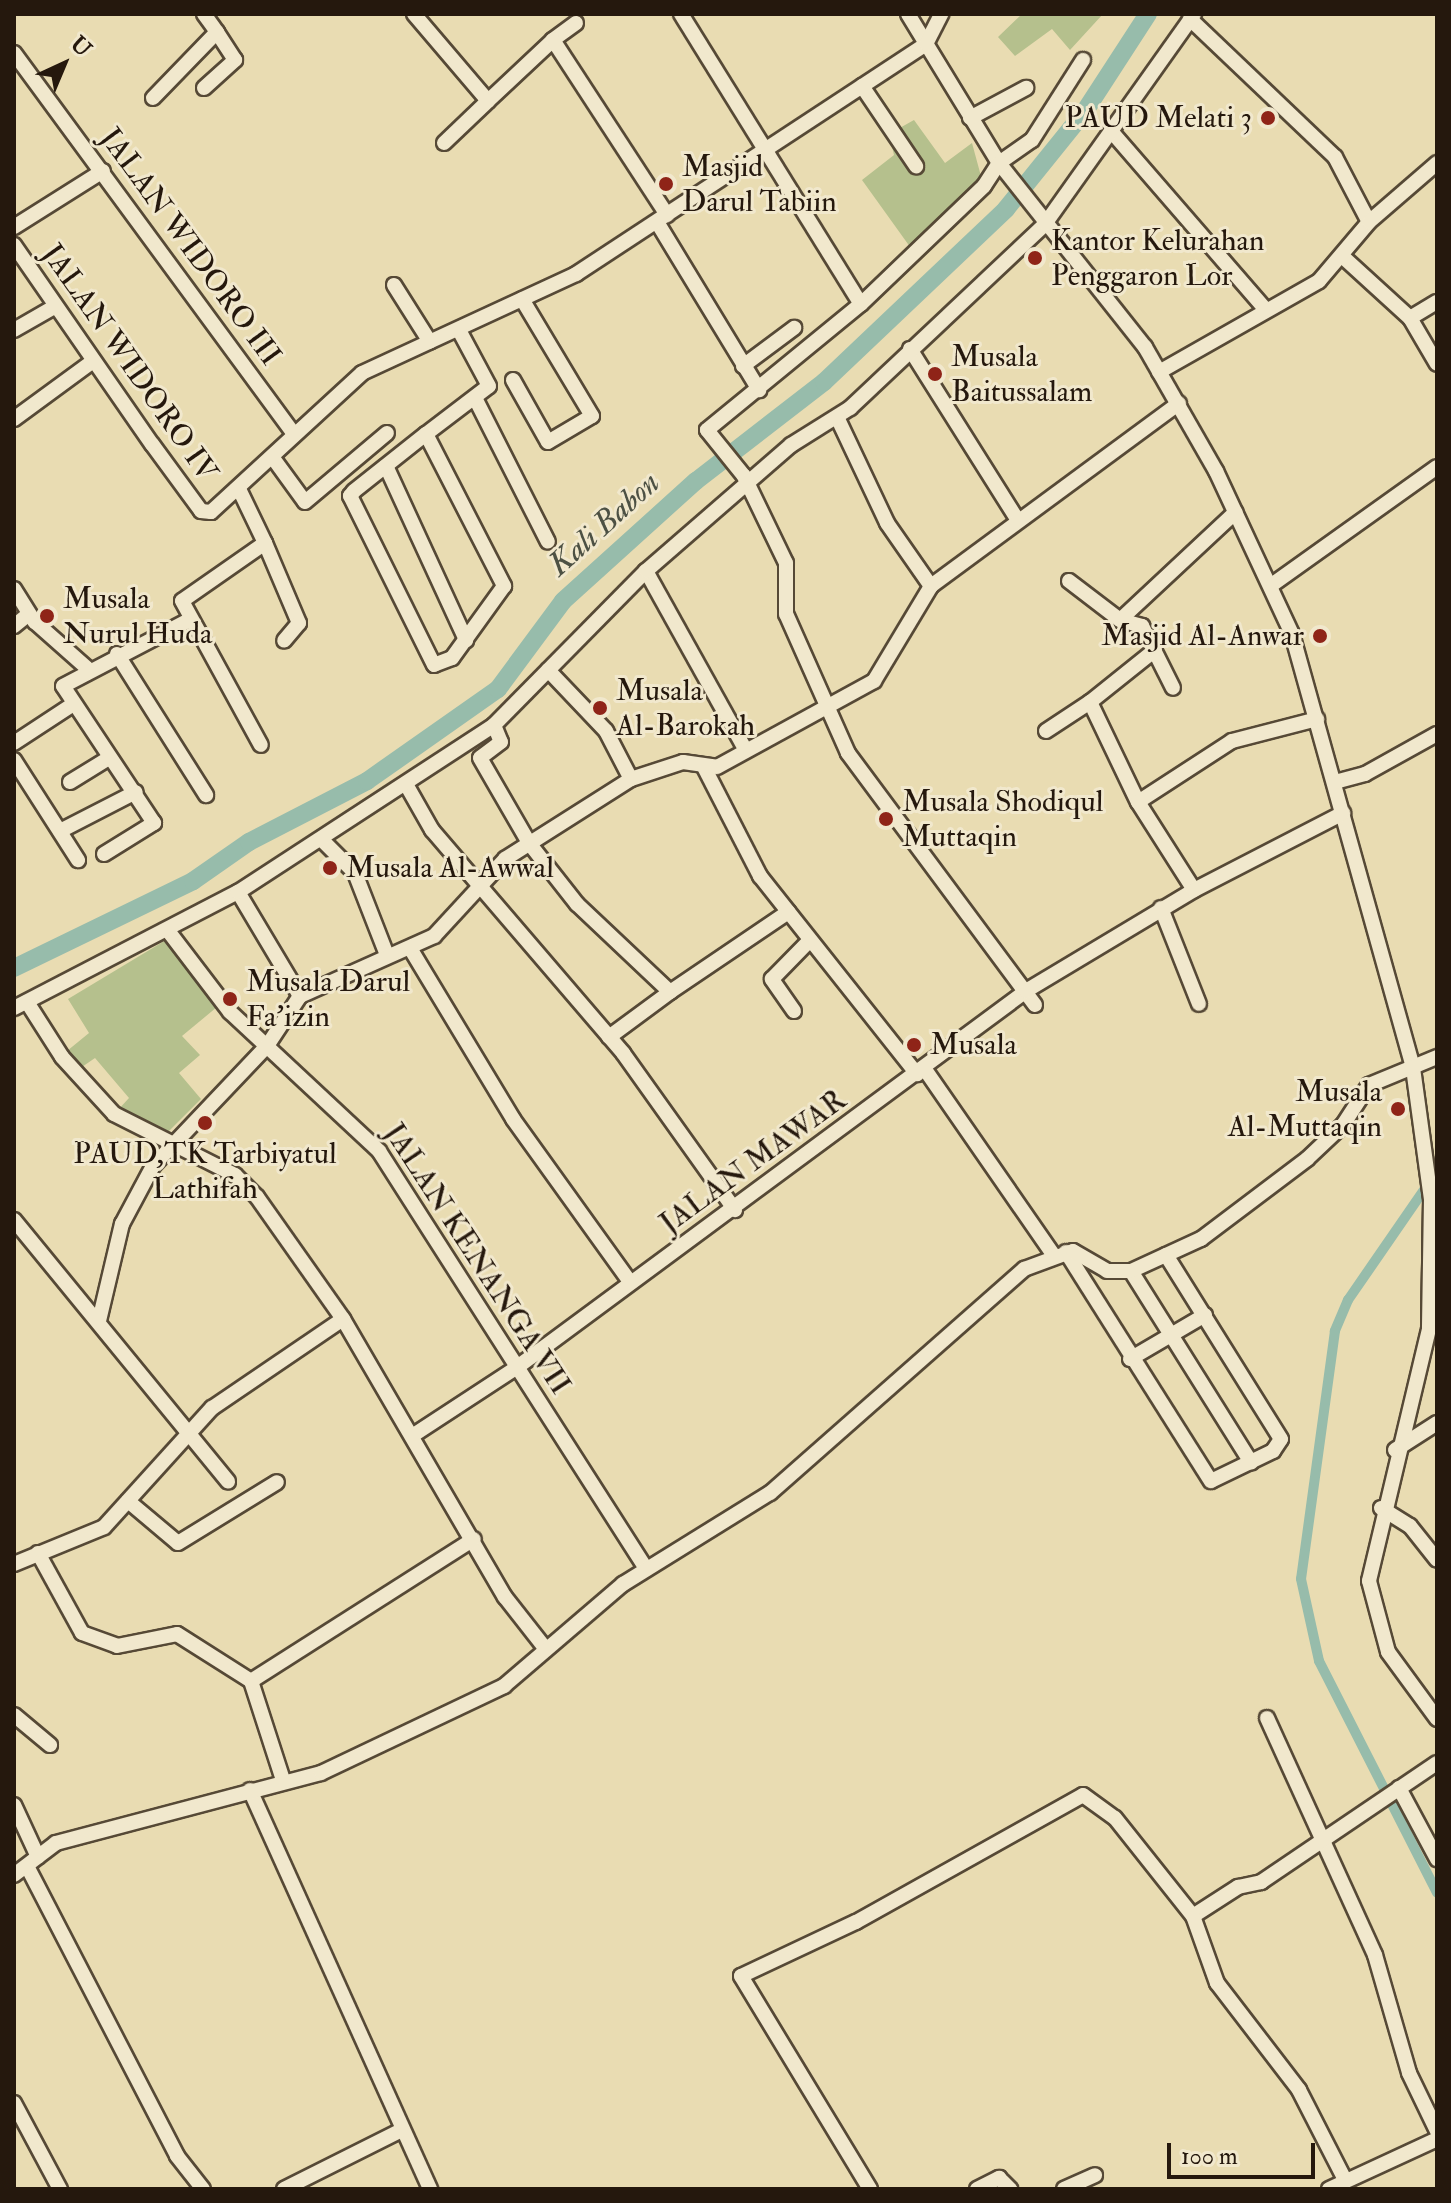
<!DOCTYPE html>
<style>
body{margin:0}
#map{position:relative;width:1451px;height:2203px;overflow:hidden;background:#e9dcb2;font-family:"IM FELL Double Pica",serif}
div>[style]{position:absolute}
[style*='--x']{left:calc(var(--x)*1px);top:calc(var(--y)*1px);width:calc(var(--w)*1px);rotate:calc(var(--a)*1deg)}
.green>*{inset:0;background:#b5c08d}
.canal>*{height:10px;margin:-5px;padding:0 5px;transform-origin:5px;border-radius:5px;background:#97bcab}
.river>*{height:18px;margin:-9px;padding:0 9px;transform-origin:9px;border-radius:9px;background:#97bcab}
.roads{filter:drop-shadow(2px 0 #564936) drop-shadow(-2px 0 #564936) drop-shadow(0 2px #564936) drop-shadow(0 -2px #564936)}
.minor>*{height:14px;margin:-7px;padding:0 7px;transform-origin:7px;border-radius:7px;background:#f1e8cd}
.dots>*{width:22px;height:22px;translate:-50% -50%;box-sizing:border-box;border:4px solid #f1e8cd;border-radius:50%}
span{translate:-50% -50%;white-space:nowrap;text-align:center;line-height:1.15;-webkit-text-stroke:6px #f1e8cd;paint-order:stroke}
.poi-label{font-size:30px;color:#25180d}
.right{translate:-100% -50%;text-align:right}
.left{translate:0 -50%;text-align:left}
.street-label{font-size:30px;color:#25180d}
.water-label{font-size:32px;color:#4d5144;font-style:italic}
.frame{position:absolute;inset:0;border:16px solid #25180d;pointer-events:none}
.north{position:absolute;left:24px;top:24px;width:80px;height:80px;-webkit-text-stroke:6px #f1e8cd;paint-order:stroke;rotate:44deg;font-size:22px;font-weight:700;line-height:32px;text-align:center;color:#25180d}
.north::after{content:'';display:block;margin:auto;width:28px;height:36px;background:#25180d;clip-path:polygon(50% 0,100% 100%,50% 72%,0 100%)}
.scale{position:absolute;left:1167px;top:2143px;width:148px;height:36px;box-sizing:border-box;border:4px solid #25180d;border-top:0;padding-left:10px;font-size:24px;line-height:28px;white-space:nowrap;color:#25180d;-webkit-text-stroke:6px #f1e8cd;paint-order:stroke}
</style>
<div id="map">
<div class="green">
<i style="clip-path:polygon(1022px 14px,1103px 14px,1070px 50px,1052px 29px,1015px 56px,998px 37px)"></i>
<i style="clip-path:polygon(914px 120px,945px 163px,972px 143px,985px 191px,918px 258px,862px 180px,894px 155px,889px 134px)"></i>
<i style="clip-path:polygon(166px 940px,217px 1007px,182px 1036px,200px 1055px,179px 1073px,201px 1099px,168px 1132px,117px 1111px,129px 1098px,95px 1058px,79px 1069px,67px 1051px,89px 1033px,68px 999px)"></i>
</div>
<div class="canal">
<i style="--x:1437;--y:1171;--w:157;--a:124.6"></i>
<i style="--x:1348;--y:1300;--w:34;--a:113"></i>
<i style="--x:1335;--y:1331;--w:250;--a:97.8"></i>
<i style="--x:1301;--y:1579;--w:84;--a:77.6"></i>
<i style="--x:1319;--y:1661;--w:260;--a:63"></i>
</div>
<div class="river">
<i style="--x:14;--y:968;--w:199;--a:-25.9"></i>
<i style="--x:193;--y:881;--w:68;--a:-34.9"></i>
<i style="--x:249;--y:842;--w:133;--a:-27.3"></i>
<i style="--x:367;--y:781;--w:160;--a:-35.1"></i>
<i style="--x:498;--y:689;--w:109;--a:-53.5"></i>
<i style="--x:563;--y:601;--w:179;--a:-42.1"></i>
<i style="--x:696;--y:481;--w:162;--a:-37.7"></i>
<i style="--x:824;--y:382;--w:251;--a:-43.5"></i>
<i style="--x:1006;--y:209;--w:126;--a:-51.1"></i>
<i style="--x:1085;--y:111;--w:116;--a:-57"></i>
</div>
<div class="roads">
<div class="minor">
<i style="--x:414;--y:14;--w:114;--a:49.6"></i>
<i style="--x:488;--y:101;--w:89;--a:-43.2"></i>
<i style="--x:681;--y:14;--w:341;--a:58.2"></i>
<i style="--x:908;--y:14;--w:175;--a:58.6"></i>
<i style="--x:999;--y:163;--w:235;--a:51.6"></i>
<i style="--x:1145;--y:347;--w:143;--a:60.2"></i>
<i style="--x:1216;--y:471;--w:180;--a:65"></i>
<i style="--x:1292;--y:634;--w:451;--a:74.4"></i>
<i style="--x:1413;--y:1068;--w:132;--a:82.2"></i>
<i style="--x:1431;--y:1199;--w:130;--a:90.9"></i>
<i style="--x:1429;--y:1329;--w:259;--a:103.4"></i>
<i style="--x:1369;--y:1581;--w:73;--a:75"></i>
<i style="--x:1388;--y:1652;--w:83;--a:53.8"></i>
<i style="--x:1190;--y:19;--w:200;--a:43.6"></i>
<i style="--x:1335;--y:157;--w:73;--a:62.4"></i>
<i style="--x:576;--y:23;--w:29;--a:144"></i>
<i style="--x:553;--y:40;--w:209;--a:56.9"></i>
<i style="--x:14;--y:53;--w:473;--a:53.7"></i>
<i style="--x:862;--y:86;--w:97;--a:56"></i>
<i style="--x:204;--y:88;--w:42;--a:-42.1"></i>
<i style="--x:235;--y:60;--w:33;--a:-123"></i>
<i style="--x:153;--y:98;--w:92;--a:-45.9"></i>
<i style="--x:217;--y:32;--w:22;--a:-126"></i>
<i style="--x:970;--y:118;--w:64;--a:-28.2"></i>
<i style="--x:1111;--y:131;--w:235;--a:49.1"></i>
<i style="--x:444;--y:143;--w:61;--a:-43.7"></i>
<i style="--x:657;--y:222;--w:197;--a:58.7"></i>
<i style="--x:14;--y:227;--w:105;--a:-32.2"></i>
<i style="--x:14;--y:245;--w:242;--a:55.3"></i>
<i style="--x:152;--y:444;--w:83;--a:53.8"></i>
<i style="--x:201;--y:511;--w:10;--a:6"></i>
<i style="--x:211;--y:512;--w:205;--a:-42.6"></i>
<i style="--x:362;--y:373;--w:236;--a:-24.8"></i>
<i style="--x:576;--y:274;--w:419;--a:-33.3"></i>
<i style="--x:926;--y:44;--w:34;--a:-63"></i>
<i style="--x:1342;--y:256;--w:92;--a:42.4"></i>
<i style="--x:1410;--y:318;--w:53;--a:59.6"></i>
<i style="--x:394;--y:285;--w:67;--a:57.7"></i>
<i style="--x:1410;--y:318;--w:31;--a:-31"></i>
<i style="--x:14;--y:330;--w:46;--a:-29.9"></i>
<i style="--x:910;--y:349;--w:199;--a:57.8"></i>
<i style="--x:743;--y:366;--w:64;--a:-36.7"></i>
<i style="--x:1159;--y:372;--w:184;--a:-29.6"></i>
<i style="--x:1319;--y:281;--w:77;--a:-49.7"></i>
<i style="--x:1369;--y:222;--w:90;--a:-40.9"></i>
<i style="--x:513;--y:380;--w:71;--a:60.6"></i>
<i style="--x:548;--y:442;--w:51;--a:-30.6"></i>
<i style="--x:592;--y:416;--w:136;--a:-120.9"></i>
<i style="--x:475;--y:398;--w:161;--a:63.1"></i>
<i style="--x:837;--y:417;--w:117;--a:64.7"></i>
<i style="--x:887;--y:523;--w:77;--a:55.1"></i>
<i style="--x:14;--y:419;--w:97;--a:-36.2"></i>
<i style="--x:426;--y:434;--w:171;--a:62.8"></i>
<i style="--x:504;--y:586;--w:89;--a:125.8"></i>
<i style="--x:452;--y:658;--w:19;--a:159"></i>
<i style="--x:434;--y:665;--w:189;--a:-116.4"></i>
<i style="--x:350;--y:496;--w:6;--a:-51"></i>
<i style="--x:354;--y:491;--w:92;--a:-38.4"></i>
<i style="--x:426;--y:434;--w:79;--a:-37.3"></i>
<i style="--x:489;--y:386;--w:64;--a:-118.2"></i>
<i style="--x:273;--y:458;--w:54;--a:54"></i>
<i style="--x:305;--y:502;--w:107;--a:-40.1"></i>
<i style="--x:386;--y:466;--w:192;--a:65.3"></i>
<i style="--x:240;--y:491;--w:58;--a:64.3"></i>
<i style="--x:265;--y:543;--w:101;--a:145.1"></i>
<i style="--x:182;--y:601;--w:164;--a:61.3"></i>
<i style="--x:265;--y:543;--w:87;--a:67"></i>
<i style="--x:299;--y:623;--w:23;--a:130"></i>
<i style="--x:646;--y:571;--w:204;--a:60.9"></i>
<i style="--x:1069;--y:581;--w:64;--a:37.4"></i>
<i style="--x:1120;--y:620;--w:23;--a:15"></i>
<i style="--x:1142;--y:626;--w:69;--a:63.4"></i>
<i style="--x:1273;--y:584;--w:201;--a:-35.5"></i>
<i style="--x:14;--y:589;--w:39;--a:58"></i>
<i style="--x:35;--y:622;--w:69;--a:41.5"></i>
<i style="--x:1120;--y:620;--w:158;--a:-43"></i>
<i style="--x:14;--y:626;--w:19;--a:-39"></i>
<i style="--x:1155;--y:650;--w:83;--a:141.3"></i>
<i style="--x:1090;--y:702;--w:111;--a:64.4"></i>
<i style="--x:1138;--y:802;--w:104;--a:57.5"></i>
<i style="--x:117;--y:654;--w:167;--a:57.7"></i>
<i style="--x:548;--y:670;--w:84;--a:46.4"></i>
<i style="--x:606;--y:731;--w:54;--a:62.5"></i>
<i style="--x:494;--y:725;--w:18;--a:68"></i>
<i style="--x:501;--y:742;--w:26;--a:143"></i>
<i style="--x:480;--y:758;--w:98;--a:60"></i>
<i style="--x:529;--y:843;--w:78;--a:51.8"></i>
<i style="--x:577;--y:904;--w:128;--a:43.4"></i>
<i style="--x:670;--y:992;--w:143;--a:-34.1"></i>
<i style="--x:1046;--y:731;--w:53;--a:-33.4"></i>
<i style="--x:14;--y:743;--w:69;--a:-33.2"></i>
<i style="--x:14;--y:760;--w:119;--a:57.4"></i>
<i style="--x:704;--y:767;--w:123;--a:62.8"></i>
<i style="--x:760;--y:876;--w:253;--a:51.6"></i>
<i style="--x:70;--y:782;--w:46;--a:-31.6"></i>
<i style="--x:1335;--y:782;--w:31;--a:-15"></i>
<i style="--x:1365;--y:774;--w:82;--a:-29.1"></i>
<i style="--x:407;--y:786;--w:51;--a:60.4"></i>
<i style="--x:432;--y:830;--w:294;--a:49.4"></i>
<i style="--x:623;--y:1053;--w:193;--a:54.5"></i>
<i style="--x:1138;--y:802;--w:112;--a:-33"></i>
<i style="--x:1232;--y:741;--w:88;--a:-14.5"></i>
<i style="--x:60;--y:831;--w:85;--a:-27.2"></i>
<i style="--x:322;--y:840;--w:47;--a:45"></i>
<i style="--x:355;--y:873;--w:88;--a:68.7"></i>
<i style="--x:104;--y:854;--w:59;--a:-31.8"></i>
<i style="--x:154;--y:823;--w:164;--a:-123.6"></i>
<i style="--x:63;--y:686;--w:144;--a:-27.6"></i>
<i style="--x:238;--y:892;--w:121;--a:59.2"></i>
<i style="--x:1161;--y:908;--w:103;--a:68.4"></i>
<i style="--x:169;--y:932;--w:101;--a:52.7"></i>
<i style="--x:230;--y:1012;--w:204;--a:43"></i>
<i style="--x:379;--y:1151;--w:496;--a:57.4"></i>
<i style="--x:410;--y:948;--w:200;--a:58.9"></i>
<i style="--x:513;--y:1119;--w:201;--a:54.3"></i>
<i style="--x:27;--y:1002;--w:65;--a:57.5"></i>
<i style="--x:62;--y:1057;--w:77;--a:47.6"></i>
<i style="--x:114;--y:1114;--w:136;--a:26.8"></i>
<i style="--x:235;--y:1175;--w:31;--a:45"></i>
<i style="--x:257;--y:1197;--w:149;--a:54.8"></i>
<i style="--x:343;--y:1319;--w:322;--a:59.8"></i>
<i style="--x:505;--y:1597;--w:65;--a:51.9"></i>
<i style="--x:1035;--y:1005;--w:314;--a:-126.6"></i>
<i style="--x:848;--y:753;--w:152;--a:-114"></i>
<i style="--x:786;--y:614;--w:51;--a:-90"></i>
<i style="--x:786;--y:563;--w:97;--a:-115.8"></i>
<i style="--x:744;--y:476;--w:59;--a:-128.8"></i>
<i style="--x:707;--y:430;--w:199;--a:-39.3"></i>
<i style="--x:861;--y:304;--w:170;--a:-43.8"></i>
<i style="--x:984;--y:186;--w:27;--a:-57"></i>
<i style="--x:999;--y:163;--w:40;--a:-34.9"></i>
<i style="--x:1032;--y:140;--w:95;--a:-57.5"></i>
<i style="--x:14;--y:1008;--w:252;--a:-27.4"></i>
<i style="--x:238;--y:892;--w:306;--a:-33.1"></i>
<i style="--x:494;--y:725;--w:216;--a:-45.4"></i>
<i style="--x:646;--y:571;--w:192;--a:-41"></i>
<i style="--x:791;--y:445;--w:70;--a:-32.1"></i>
<i style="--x:850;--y:408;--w:268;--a:-43.3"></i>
<i style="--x:1045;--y:224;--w:257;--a:-54.6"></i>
<i style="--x:794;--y:1011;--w:39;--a:-125"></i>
<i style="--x:772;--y:979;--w:54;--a:-45.7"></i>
<i style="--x:609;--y:1037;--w:76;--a:-36.4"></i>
<i style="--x:924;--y:1068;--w:225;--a:55.3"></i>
<i style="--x:14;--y:1220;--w:338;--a:50.7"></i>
<i style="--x:1066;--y:1252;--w:271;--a:57.7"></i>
<i style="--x:1211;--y:1481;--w:69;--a:-25.8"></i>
<i style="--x:1273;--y:1451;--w:14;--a:-56"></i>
<i style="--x:1281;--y:1439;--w:217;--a:-122"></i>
<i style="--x:1131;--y:1271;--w:226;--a:57.9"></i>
<i style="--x:99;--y:1321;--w:100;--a:-76.7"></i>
<i style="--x:122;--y:1224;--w:66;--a:-61.9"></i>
<i style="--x:153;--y:1166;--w:166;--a:-46.5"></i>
<i style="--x:267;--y:1046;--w:60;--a:-56.6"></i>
<i style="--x:300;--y:996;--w:147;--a:-24.1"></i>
<i style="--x:434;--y:936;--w:105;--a:-47.3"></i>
<i style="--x:505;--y:859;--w:149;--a:-32.4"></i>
<i style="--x:631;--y:779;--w:55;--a:-18.1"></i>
<i style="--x:683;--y:762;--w:34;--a:8"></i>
<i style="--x:717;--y:767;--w:179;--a:-28.7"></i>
<i style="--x:874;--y:681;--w:111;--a:-59"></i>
<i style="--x:931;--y:586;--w:308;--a:-36.4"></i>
<i style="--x:1130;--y:1359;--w:87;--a:-30.4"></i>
<i style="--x:415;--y:1434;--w:121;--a:-33.2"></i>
<i style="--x:516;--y:1368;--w:634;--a:-36.47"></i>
<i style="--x:1026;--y:991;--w:196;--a:-31"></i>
<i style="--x:1194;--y:890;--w:168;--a:-27.3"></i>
<i style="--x:1395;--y:1450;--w:50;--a:-32.7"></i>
<i style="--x:128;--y:1501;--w:65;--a:40"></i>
<i style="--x:178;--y:1543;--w:116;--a:-31.6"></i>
<i style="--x:1381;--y:1508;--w:34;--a:32"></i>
<i style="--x:1410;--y:1526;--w:43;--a:51.5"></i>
<i style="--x:38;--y:1553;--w:91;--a:61.2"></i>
<i style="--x:82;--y:1633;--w:37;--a:20"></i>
<i style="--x:117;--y:1646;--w:61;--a:-11.3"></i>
<i style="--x:177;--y:1634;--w:88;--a:32.4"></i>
<i style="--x:14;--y:1564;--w:97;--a:-22.3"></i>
<i style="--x:104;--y:1527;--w:161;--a:-47.8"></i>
<i style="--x:212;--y:1408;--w:158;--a:-34.2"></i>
<i style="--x:14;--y:1715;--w:47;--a:39.8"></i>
<i style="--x:1267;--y:1718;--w:260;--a:65.5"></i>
<i style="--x:1375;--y:1955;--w:123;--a:73.9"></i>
<i style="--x:1409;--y:2073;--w:64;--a:64.2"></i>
<i style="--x:283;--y:1780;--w:104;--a:-107.9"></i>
<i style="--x:251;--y:1681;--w:264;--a:-32.5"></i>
<i style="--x:1399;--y:1788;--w:81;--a:61.8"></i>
<i style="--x:250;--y:1790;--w:438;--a:65.7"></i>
<i style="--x:14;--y:1805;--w:57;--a:65.2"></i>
<i style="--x:29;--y:1870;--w:322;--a:62.6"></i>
<i style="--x:177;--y:2156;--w:42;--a:51.8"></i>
<i style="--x:14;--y:1875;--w:53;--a:-37.3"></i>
<i style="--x:56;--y:1843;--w:274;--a:-14.8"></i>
<i style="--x:321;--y:1773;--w:203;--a:-25.4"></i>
<i style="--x:504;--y:1686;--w:157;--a:-40.6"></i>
<i style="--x:623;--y:1584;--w:173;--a:-31.8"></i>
<i style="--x:770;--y:1493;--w:339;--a:-41.4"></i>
<i style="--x:1024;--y:1269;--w:52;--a:-20.2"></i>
<i style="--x:1073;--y:1251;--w:39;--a:30"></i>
<i style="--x:1107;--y:1271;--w:24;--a:0"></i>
<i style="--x:1131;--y:1271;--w:77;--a:-24.6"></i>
<i style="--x:1201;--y:1239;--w:133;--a:-37"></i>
<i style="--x:1307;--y:1159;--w:50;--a:-43.4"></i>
<i style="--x:1343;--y:1125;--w:48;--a:-57"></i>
<i style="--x:1369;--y:1085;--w:74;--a:-22.4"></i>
<i style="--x:1193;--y:1916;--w:54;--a:-32.8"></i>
<i style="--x:1238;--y:1887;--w:24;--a:-12"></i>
<i style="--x:1261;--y:1882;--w:212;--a:-34.1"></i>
<i style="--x:14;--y:2103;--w:98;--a:61.9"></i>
<i style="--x:284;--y:2189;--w:130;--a:-26.6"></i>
<i style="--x:870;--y:2189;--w:249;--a:-121.2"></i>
<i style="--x:741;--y:1976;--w:127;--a:-25.2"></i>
<i style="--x:856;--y:1922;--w:260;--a:-29.2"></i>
<i style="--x:1083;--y:1795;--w:39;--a:36"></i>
<i style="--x:1115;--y:1818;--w:125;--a:51.5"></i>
<i style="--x:1193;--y:1916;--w:71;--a:70.3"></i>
<i style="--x:1217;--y:1983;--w:135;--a:52.5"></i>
<i style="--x:1299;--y:2090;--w:101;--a:62.9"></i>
<i style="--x:977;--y:2189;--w:25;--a:-27"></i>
<i style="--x:999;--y:2178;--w:16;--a:45"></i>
<i style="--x:1064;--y:2189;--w:34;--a:-24"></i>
<i style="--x:1329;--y:2189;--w:119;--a:-24.8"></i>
</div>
</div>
<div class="dots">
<i style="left:1268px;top:118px;background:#8f2418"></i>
<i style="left:666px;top:184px;background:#8f2418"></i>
<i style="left:1035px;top:258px;background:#8f2418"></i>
<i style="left:935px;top:374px;background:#8f2418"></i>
<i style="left:47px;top:616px;background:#8f2418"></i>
<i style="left:1320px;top:636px;background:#8f2418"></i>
<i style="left:600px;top:708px;background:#8f2418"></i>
<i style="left:886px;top:819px;background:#8f2418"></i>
<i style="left:330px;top:868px;background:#8f2418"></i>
<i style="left:230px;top:999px;background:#8f2418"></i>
<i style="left:914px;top:1045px;background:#8f2418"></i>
<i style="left:1398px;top:1109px;background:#8f2418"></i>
<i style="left:205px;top:1123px;background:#8f2418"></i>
</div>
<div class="poi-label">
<span class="right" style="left:1252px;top:118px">PAUD Melati 3</span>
<span class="left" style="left:682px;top:184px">Masjid<br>Darul Tabiin</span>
<span class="left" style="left:1051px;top:258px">Kantor Kelurahan<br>Penggaron Lor</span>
<span class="left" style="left:951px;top:374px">Musala<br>Baitussalam</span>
<span class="left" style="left:63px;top:616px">Musala<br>Nurul Huda</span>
<span class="right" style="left:1304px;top:636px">Masjid Al-Anwar</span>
<span class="left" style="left:616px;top:708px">Musala<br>Al-Barokah</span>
<span class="left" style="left:902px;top:819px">Musala Shodiqul<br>Muttaqin</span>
<span class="left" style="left:346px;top:868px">Musala Al-Awwal</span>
<span class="left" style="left:246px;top:999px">Musala Darul<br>Fa'izin</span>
<span class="left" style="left:930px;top:1045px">Musala</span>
<span class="right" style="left:1382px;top:1109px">Musala<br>Al-Muttaqin</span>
<span style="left:205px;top:1171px">PAUD,TK Tarbiyatul<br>Lathifah</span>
</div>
<div class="street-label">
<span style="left:190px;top:247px;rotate:54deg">JALAN WIDORO III</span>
<span style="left:129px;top:363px;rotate:55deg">JALAN WIDORO IV</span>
<span style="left:753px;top:1162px;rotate:-36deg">JALAN MAWAR</span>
<span style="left:477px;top:1259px;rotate:57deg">JALAN KENANGA VII</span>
</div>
<div class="water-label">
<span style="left:604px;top:524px;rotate:-42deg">Kali Babon</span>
</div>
<div class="frame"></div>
<div class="north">U</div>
<div class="scale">100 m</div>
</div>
